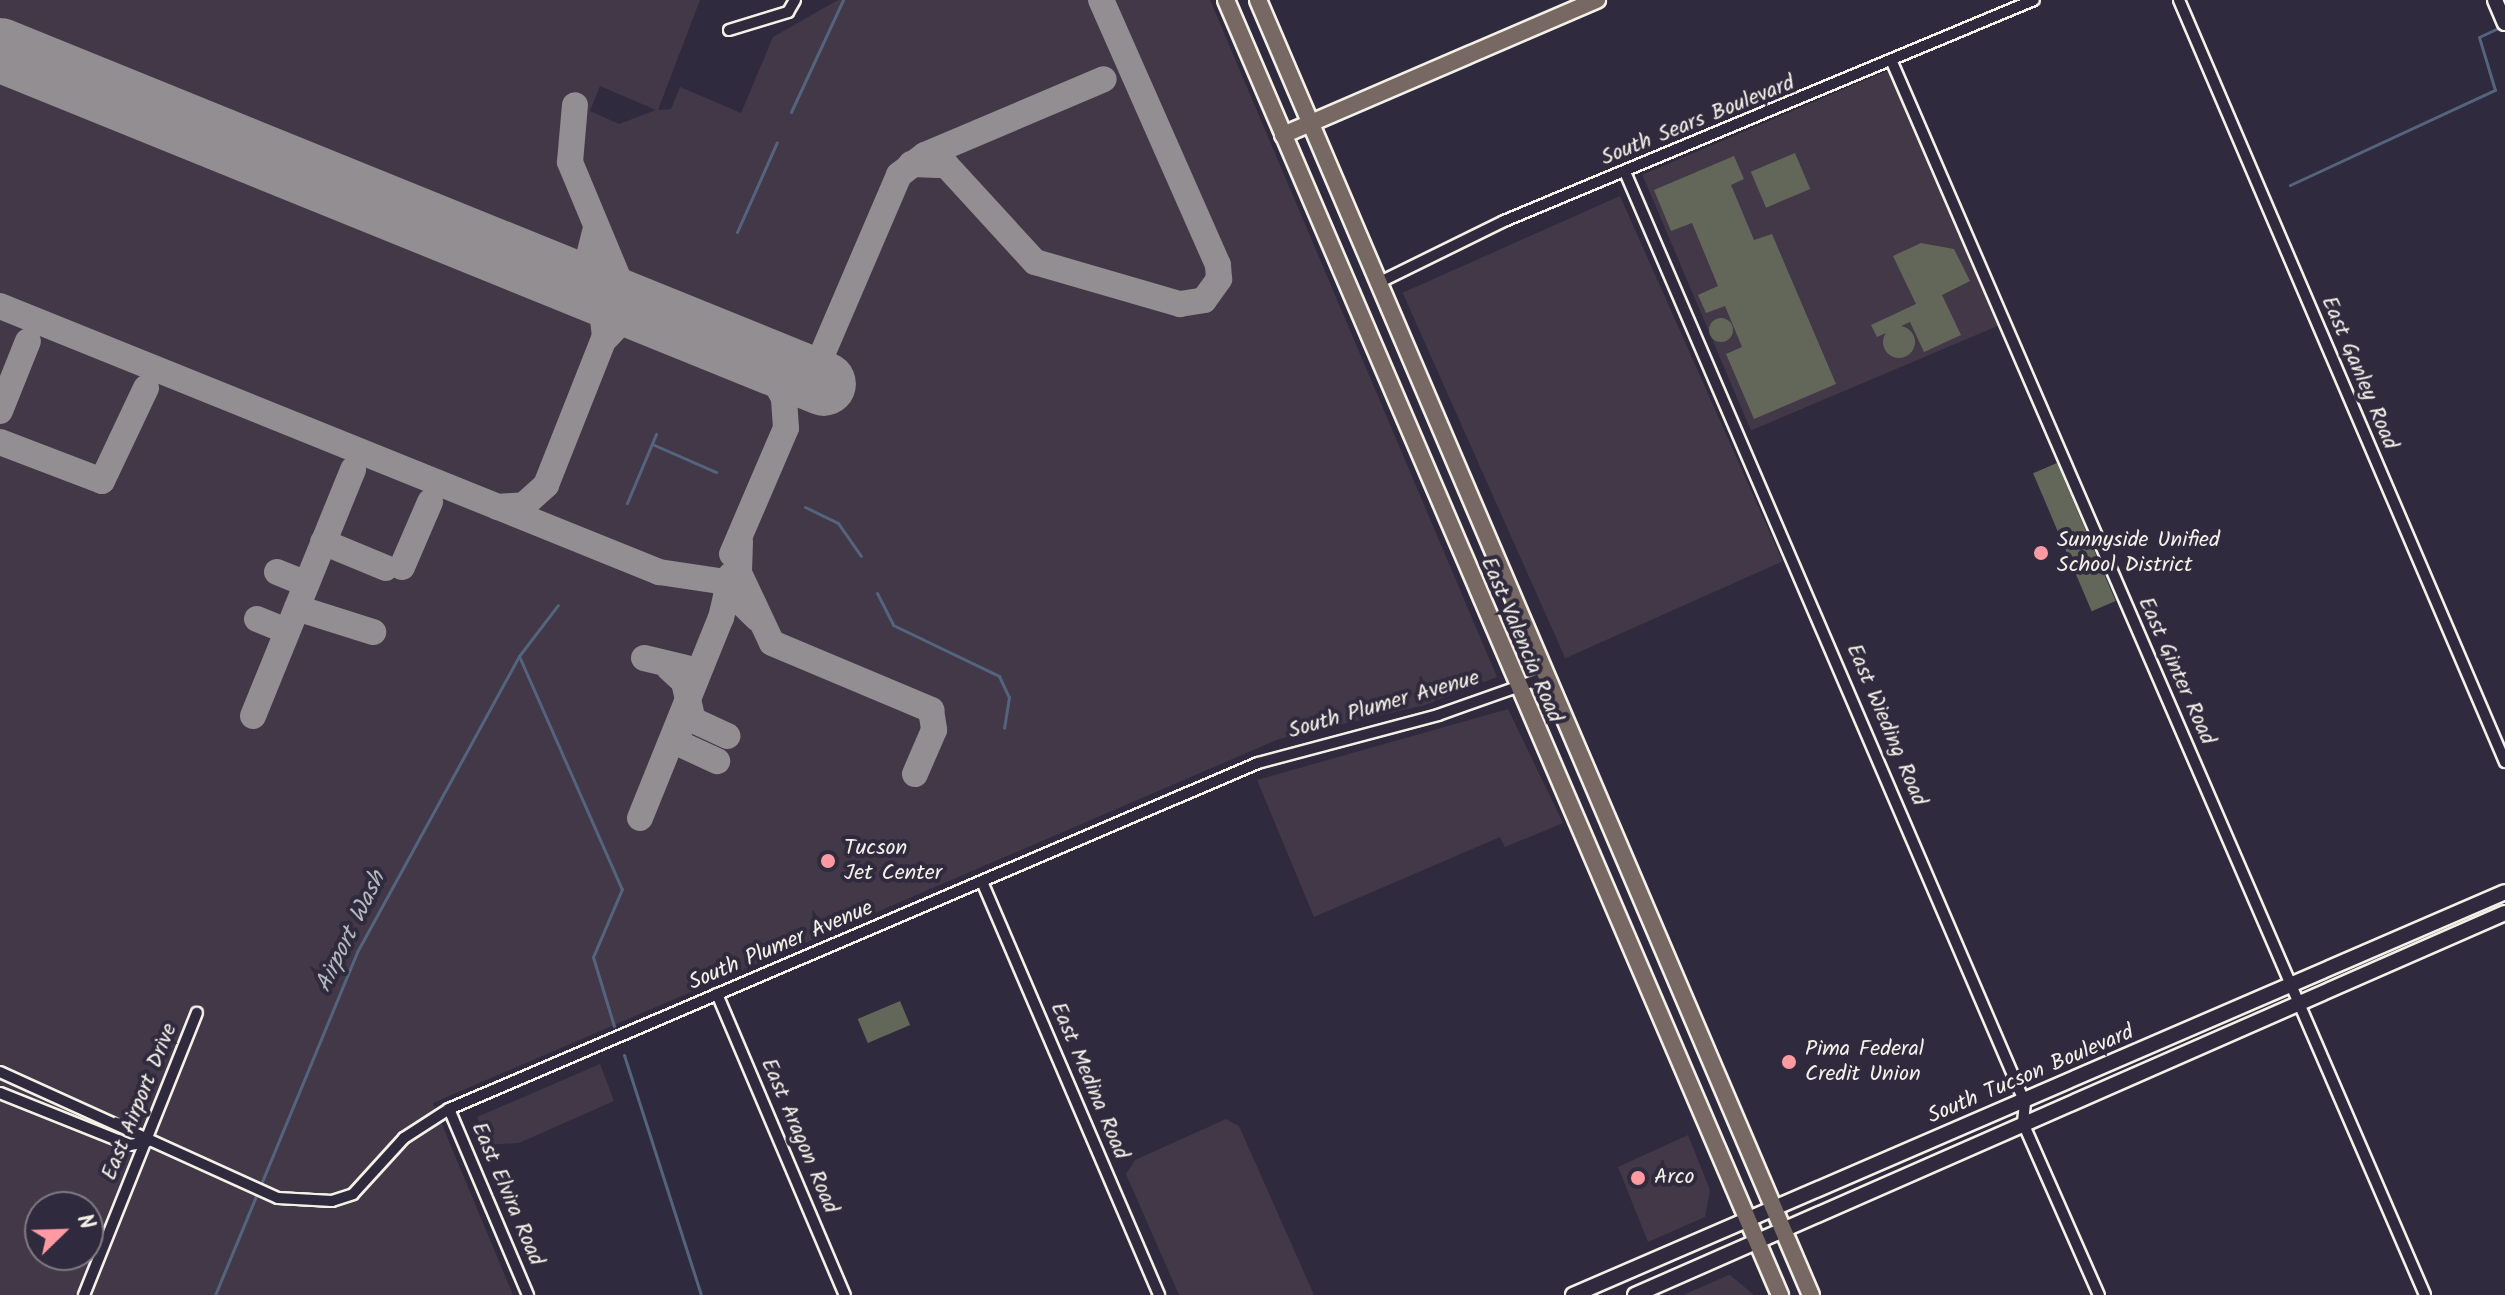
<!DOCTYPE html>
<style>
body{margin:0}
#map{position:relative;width:2505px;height:1295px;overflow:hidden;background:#2f2a3d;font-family:Kalam,sans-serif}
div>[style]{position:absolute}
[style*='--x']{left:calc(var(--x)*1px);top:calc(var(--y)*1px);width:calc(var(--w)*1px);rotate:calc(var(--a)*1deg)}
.built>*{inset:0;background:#433848;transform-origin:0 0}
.green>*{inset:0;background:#626759;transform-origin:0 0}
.round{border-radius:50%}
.stream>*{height:3px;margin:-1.5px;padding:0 1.5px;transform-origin:1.5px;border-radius:1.5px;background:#54647e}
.taxiway>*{height:26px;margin:-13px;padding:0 13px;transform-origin:13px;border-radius:13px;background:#928e92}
.runway>*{height:64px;margin:-32px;padding:0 32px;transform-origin:32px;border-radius:32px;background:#928e92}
.roads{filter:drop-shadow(2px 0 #f4f1e8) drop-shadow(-2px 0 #f4f1e8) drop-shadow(0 2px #f4f1e8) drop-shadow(0 -2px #f4f1e8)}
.street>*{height:10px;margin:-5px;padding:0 5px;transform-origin:5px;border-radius:5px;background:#2f2a3d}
.secondary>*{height:14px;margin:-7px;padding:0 7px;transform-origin:7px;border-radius:7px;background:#2f2a3d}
.primary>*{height:16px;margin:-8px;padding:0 8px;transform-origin:8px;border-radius:8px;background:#776864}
.dots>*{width:22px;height:22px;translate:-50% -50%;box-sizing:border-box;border:4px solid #2f2a3d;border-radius:50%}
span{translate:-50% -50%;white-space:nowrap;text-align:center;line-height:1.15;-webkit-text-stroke:8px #2f2a3d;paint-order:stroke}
.street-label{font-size:22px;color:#f4f1e8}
.poi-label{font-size:22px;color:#f4f1e8}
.left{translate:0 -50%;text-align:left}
.water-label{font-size:24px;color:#b4b9be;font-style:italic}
.north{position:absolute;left:24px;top:1191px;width:80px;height:80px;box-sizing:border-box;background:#2f2a3d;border:2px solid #7e7a81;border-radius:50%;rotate:67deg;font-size:22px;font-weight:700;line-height:32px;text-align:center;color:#f4f1e8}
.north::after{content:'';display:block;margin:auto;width:28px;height:36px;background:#ff9aa2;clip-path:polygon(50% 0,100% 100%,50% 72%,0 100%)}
</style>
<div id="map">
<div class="built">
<i style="clip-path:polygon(evenodd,0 0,700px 0,658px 110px,671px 109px,680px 87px,741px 113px,773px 37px,838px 0,1210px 0,1497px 677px,1425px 705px,1279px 739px,433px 1103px,513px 1295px,0 1295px,0 0,600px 86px,656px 110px,619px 124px,590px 111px,600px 86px,0 0,40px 1207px,88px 1207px,88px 1255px,40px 1255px,40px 1207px)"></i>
<i style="left:1889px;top:70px;width:278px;height:268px;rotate:67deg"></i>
<i style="left:1620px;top:196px;width:400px;height:238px;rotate:66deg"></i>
<i style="clip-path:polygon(1508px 709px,1563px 823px,1505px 847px,1500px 837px,1314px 917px,1257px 780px)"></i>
<i style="clip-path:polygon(600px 1064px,614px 1101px,519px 1143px,486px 1145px,477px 1117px)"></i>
<i style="clip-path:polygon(1226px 1119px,1239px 1126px,1314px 1295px,1179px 1295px,1126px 1174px,1135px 1160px)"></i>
<i style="clip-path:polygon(1688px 1135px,1710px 1190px,1705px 1217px,1648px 1242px,1618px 1167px)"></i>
<i style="clip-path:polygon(1730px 1275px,1754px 1295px,1683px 1295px,1729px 1275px)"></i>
</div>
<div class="green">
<i style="left:1795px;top:153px;width:39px;height:48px;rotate:67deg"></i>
<i style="clip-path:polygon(1734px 156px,1744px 179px,1731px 185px,1754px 240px,1772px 234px,1836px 384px,1754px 419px,1726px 354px,1742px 347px,1725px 306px,1706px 313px,1698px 295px,1718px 286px,1692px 223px,1671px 231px,1654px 190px)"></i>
<i style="clip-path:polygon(1921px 243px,1954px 249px,1970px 281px,1942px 295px,1961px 335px,1924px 352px,1910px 322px,1877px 337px,1871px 325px,1916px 304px,1893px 256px)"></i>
<i class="round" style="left:1709px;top:318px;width:24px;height:24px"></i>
<i class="round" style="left:1883px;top:326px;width:32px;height:32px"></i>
<i style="left:2057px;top:463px;width:150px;height:26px;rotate:67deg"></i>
<i style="left:900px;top:1001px;width:26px;height:46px;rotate:67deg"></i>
</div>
<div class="stream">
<i style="--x:791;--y:112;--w:123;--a:-65.1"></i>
<i style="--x:2290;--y:185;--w:226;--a:-24.9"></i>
<i style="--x:2495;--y:90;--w:55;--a:-106.8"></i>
<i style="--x:2479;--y:37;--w:26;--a:-25"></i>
<i style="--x:737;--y:232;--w:98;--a:-66"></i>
<i style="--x:652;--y:444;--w:70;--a:23.6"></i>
<i style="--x:627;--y:503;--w:75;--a:-67.2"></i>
<i style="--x:805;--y:507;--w:37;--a:26"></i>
<i style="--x:838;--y:523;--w:40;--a:55.1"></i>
<i style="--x:877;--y:593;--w:36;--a:63"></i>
<i style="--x:893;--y:625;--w:118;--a:25.7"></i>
<i style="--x:999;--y:676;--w:23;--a:65"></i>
<i style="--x:1009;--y:697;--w:31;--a:99"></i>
<i style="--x:519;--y:656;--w:255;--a:66.2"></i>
<i style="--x:622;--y:889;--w:74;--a:113.1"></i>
<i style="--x:593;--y:957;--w:72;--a:73.1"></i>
<i style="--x:624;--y:1055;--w:252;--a:72.2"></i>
<i style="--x:215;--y:1295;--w:371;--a:-67.5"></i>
<i style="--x:357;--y:952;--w:337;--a:-61.3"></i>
<i style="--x:519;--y:656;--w:64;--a:-52.6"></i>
</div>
<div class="taxiway">
<i style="--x:911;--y:164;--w:35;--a:2"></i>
<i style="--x:946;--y:165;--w:132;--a:47.5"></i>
<i style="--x:1035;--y:262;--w:151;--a:16.2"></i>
<i style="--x:1180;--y:304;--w:24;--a:-9"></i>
<i style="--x:1204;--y:300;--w:26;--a:-54"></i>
<i style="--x:1219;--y:279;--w:14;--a:-94"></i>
<i style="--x:1218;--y:265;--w:290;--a:-113.8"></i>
<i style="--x:549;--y:272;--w:19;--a:3"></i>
<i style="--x:568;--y:273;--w:24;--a:-33"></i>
<i style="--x:588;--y:260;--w:33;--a:-76"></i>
<i style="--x:581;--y:285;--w:32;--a:49"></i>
<i style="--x:602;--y:309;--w:28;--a:84"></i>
<i style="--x:0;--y:306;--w:711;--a:21.98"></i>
<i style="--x:659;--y:572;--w:61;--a:8.5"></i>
<i style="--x:719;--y:581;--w:54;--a:44.3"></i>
<i style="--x:607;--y:337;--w:19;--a:-47"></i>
<i style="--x:620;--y:323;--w:35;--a:-13"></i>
<i style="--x:812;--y:378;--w:221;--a:-66.8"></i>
<i style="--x:899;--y:175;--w:33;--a:-38"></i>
<i style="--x:925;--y:155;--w:194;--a:-23"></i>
<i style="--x:0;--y:411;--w:75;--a:-68.2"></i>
<i style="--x:0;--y:442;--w:109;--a:20.9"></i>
<i style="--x:102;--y:481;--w:103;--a:-64.7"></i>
<i style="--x:497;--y:507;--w:27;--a:-4"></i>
<i style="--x:524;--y:505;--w:30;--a:-42"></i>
<i style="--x:546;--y:485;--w:198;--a:-68.4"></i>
<i style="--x:619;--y:301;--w:21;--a:-90"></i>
<i style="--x:619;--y:280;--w:128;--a:-112.6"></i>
<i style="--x:570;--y:162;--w:57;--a:-85"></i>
<i style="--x:323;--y:542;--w:68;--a:22.4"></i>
<i style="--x:740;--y:542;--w:31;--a:92"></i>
<i style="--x:739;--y:573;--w:77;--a:64.8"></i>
<i style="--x:772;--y:643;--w:173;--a:22.8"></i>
<i style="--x:931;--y:710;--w:20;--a:81"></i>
<i style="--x:934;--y:730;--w:48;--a:113.4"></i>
<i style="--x:732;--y:554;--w:137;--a:-66.8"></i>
<i style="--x:786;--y:428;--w:30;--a:-94"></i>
<i style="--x:784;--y:398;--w:46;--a:-118.8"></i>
<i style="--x:402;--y:567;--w:71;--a:-66.7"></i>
<i style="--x:277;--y:572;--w:31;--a:22"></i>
<i style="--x:297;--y:608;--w:80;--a:17.5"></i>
<i style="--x:257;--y:619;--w:32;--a:22"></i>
<i style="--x:644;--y:658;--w:43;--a:13.4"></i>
<i style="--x:669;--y:668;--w:21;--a:43"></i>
<i style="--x:684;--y:682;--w:39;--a:77"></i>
<i style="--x:693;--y:720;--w:38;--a:25"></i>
<i style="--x:253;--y:716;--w:266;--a:-67.9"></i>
<i style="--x:678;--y:726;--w:18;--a:84"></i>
<i style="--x:680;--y:744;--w:41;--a:24.7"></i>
<i style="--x:640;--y:818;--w:216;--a:-68"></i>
<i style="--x:721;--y:618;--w:44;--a:-76.9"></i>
</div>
<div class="runway">
<i style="--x:0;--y:50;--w:889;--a:22.06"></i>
</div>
<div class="roads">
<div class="street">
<i style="--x:2179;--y:0;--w:829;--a:66.84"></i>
<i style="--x:729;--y:30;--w:62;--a:-17"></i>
<i style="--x:788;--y:12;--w:14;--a:-60"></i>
<i style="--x:1892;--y:62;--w:1343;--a:66.62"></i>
<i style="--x:1625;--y:172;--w:1013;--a:66.75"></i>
<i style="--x:2025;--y:1103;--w:20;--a:96"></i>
<i style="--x:2023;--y:1123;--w:188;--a:66.2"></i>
<i style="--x:1378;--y:283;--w:140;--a:-26.2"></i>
<i style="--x:1504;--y:221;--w:574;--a:-22.64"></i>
<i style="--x:983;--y:884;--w:447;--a:66.8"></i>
<i style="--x:717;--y:994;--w:327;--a:67"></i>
<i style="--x:0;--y:1072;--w:305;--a:24.4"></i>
<i style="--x:278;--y:1198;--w:54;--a:3.2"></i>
<i style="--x:332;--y:1201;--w:22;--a:-18"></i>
<i style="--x:353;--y:1194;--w:76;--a:-47.7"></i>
<i style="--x:404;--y:1138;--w:54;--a:-32.8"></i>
<i style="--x:449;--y:1109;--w:880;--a:-23.16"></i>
<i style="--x:1258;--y:763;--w:186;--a:-14.9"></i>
<i style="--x:1438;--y:715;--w:117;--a:-19.5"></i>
<i style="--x:0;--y:1093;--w:140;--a:21.8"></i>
<i style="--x:130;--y:1145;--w:17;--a:-10"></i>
<i style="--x:449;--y:1109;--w:202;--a:67"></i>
<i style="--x:84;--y:1295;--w:304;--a:-68.2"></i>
</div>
<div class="secondary">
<i style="--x:2495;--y:0;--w:25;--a:67"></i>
<i style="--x:1573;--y:1295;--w:1015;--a:-23.38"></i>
<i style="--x:1635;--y:1295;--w:950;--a:-23.71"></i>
</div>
<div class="primary">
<i style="--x:1226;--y:0;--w:1409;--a:66.84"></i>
<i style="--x:1258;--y:0;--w:1408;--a:66.88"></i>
<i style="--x:1283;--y:135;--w:342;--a:-23.3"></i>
</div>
</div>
<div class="dots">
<i style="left:2041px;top:553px;background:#ff9aa2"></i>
<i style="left:828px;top:861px;background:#ff9aa2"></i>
<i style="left:1789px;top:1062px;background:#ff9aa2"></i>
<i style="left:1638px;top:1178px;background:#ff9aa2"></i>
</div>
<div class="street-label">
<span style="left:1698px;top:121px;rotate:-22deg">South Sears Boulevard</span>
<span style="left:2359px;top:373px;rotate:67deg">East Ganley Road</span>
<span style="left:1521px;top:640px;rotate:67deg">East Valencia Road</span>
<span style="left:2176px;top:671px;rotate:66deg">East Ginter Road</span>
<span style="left:1384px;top:705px;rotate:-16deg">South Plumer Avenue</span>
<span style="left:1886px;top:725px;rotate:67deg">East Wieding Road</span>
<span style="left:781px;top:946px;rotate:-23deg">South Plumer Avenue</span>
<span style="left:2031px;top:1075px;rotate:-23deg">South Tucson Boulevard</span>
<span style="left:1089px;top:1081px;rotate:67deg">East Medina Road</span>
<span style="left:140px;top:1102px;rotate:-68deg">East Airport Drive</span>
<span style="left:799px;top:1136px;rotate:67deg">East Aragon Road</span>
<span style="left:507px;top:1194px;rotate:67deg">East Elvira Road</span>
</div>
<div class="poi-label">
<span class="left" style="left:2057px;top:553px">Sunnyside Unified<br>School District</span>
<span class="left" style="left:844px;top:861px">Tucson<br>Jet Center</span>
<span class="left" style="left:1805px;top:1062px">Pima Federal<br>Credit Union</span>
<span class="left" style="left:1654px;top:1178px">Arco</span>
</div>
<div class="water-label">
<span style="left:351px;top:932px;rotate:-64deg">Airport Wash</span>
</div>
<div class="north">N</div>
</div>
